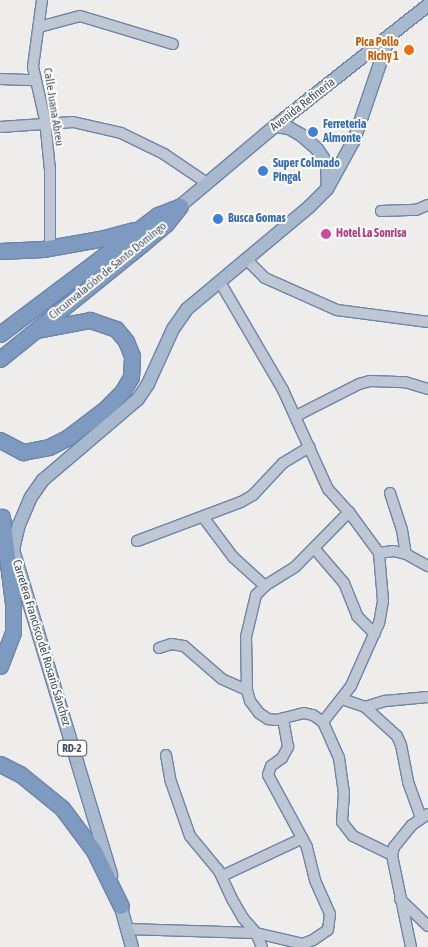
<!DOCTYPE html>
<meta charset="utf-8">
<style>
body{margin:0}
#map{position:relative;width:428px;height:947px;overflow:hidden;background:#efecec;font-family:"Asap Condensed",sans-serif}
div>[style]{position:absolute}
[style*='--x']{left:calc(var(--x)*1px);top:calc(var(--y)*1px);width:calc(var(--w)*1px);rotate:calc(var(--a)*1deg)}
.roads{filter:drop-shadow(1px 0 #6a85ac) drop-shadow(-1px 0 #6a85ac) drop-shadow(0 1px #6a85ac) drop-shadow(0 -1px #6a85ac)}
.minor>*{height:10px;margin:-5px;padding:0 5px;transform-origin:5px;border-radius:5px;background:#bec7d3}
.major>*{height:12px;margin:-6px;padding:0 6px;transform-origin:6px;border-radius:6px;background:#a8b9ce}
.highway>*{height:15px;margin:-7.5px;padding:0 7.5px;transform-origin:7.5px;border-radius:7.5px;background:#7e9ac0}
.dots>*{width:14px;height:14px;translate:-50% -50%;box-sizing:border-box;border:2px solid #fff;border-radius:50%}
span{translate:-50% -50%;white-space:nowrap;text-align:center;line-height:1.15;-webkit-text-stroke:4px #fff;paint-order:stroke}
.shield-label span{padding:1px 4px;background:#fff;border:1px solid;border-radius:4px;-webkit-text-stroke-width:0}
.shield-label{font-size:11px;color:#434e5b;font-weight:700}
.food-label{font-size:12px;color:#c56008;font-weight:700}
.right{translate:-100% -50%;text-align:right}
.street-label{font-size:12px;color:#434e5b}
.shop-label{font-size:12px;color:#366cbe;font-weight:700}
.left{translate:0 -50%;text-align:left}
.hotel-label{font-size:12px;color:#b23c85;font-weight:700}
</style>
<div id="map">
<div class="roads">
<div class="minor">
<i style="--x:42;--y:0;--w:68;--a:97.7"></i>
<i style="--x:33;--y:67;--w:54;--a:77.2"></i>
<i style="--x:45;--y:120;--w:50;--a:84.3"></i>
<i style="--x:50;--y:170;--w:78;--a:90"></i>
<i style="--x:39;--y:27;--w:42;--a:-15"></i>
<i style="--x:80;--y:16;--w:97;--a:16.8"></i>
<i style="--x:0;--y:79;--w:35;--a:2"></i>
<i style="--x:0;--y:127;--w:73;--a:-3.9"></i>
<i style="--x:73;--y:122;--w:49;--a:12.9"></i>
<i style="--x:121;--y:133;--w:48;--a:26"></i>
<i style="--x:164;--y:154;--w:52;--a:34"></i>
<i style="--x:381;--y:211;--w:35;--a:-2"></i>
<i style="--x:416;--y:210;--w:13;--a:-23"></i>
<i style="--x:247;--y:260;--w:25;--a:45"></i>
<i style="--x:265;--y:278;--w:79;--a:24"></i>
<i style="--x:337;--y:310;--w:92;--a:7.5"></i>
<i style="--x:220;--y:282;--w:125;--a:59.7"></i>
<i style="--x:283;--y:390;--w:109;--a:65.6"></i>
<i style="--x:328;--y:489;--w:31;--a:48"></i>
<i style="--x:349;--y:512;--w:51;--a:53.8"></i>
<i style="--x:379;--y:553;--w:48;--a:85.2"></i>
<i style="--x:383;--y:601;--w:22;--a:100"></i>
<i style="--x:379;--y:623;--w:69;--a:114"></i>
<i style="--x:351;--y:686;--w:46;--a:127.9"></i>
<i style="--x:296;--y:416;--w:71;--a:-26.9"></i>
<i style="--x:359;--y:384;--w:11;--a:-15"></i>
<i style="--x:370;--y:381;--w:35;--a:2"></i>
<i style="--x:405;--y:382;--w:24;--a:17"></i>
<i style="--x:390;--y:493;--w:39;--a:72"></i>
<i style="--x:402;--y:530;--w:24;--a:81"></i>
<i style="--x:349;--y:512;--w:77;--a:134.5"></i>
<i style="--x:295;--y:567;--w:36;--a:148"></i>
<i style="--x:265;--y:586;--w:13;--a:135"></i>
<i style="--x:256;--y:595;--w:43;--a:103.4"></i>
<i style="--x:246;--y:637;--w:53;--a:88.9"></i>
<i style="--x:247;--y:690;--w:11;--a:75"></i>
<i style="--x:250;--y:701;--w:15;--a:53"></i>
<i style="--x:259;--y:713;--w:11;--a:34"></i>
<i style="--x:268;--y:719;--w:8;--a:7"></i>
<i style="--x:276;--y:720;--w:29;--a:-14"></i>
<i style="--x:304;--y:713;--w:9;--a:13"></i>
<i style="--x:313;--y:715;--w:12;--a:35"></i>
<i style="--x:323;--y:722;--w:39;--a:66"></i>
<i style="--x:339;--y:758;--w:35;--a:82"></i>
<i style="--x:344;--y:793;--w:29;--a:94"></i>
<i style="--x:342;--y:822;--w:18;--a:52"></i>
<i style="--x:353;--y:836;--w:43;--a:26"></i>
<i style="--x:203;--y:517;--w:50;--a:53.1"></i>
<i style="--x:233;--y:557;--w:43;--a:42.2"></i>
<i style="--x:137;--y:541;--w:111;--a:-20.6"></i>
<i style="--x:241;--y:502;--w:14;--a:-30"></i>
<i style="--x:253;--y:495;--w:44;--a:-46.8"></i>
<i style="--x:283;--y:463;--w:31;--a:-31"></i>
<i style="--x:314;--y:548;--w:46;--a:49.4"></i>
<i style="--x:344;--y:583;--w:35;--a:68"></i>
<i style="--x:357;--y:616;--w:25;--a:45"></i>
<i style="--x:379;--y:553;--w:14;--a:-8"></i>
<i style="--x:393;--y:551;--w:13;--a:13"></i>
<i style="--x:406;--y:554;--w:25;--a:29"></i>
<i style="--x:159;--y:648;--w:13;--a:-18"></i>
<i style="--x:171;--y:644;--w:13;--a:9"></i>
<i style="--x:184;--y:646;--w:50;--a:41"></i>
<i style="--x:222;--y:679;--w:27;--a:24"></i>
<i style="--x:342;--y:699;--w:24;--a:19"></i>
<i style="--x:365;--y:707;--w:43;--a:42.2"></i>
<i style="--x:397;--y:736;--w:10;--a:66"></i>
<i style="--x:401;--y:745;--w:38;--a:79"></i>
<i style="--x:408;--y:782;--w:37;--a:70"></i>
<i style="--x:365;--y:707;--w:21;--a:-17"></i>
<i style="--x:385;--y:701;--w:43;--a:-5.3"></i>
<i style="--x:166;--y:755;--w:27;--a:80"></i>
<i style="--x:171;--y:782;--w:57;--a:70.6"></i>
<i style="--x:190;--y:836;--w:45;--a:50.4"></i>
<i style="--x:219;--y:871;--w:31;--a:65"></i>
<i style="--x:232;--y:899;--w:22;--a:60"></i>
<i style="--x:243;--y:918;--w:20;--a:49"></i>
<i style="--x:256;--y:933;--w:15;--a:67"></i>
<i style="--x:222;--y:876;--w:89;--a:-25.1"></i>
<i style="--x:400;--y:899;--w:39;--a:44"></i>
<i style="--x:127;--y:929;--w:129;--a:1.8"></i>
<i style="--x:256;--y:933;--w:48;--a:13.2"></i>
<i style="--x:303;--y:944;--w:11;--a:-22"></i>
<i style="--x:313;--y:940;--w:18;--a:-34"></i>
<i style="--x:328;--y:930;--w:16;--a:-83"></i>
<i style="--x:330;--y:914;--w:37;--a:-114"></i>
<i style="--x:315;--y:880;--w:34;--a:-104"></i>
<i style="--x:307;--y:847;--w:82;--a:-118.4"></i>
<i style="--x:268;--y:775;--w:9;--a:-72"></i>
<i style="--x:271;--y:766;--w:14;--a:-36"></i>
<i style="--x:282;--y:758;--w:13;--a:-61"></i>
<i style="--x:288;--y:747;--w:29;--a:-100"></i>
<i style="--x:411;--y:947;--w:94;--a:-101.7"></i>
<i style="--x:392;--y:855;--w:8;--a:-76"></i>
<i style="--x:394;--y:847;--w:28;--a:-51"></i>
<i style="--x:412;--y:825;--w:19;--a:-35"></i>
</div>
<div class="major">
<i style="--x:275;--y:126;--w:14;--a:8"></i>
<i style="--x:289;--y:128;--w:14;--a:30"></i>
<i style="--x:301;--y:135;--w:21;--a:41"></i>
<i style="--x:317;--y:149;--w:18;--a:56"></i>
<i style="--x:327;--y:164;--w:23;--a:88"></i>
<i style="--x:180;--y:206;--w:124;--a:-40.1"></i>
<i style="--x:275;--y:126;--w:195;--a:-38.3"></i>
<i style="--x:11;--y:543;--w:347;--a:73.2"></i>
<i style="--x:13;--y:550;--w:26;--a:-77"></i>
<i style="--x:19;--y:525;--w:30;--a:-67"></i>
<i style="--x:31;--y:497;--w:21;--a:-55"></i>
<i style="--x:43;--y:480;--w:125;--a:-40.5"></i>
<i style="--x:138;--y:399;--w:18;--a:-56"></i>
<i style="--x:148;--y:384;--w:60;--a:-65.6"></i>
<i style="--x:173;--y:329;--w:24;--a:-55"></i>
<i style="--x:187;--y:309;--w:160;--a:-39.9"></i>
<i style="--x:310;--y:206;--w:24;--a:-45"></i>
<i style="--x:327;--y:189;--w:56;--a:-61.1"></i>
<i style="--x:354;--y:140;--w:109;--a:-71.2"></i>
<i style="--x:118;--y:897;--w:52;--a:74.4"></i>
</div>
<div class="highway">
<i style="--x:0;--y:251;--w:43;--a:-2.7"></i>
<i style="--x:43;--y:249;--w:62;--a:-10.2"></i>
<i style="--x:104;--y:238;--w:30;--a:-15"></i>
<i style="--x:0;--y:334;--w:198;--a:-37"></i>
<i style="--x:158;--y:215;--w:22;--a:-21"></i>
<i style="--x:0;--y:359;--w:183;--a:-39"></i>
<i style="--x:142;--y:244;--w:31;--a:-40"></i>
<i style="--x:166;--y:224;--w:23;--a:-52"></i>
<i style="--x:0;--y:440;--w:26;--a:28"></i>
<i style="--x:23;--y:452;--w:26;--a:-11"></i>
<i style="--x:49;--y:447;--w:20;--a:-27"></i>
<i style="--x:67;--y:438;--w:48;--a:-37.3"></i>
<i style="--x:105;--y:409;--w:24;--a:-45"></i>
<i style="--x:122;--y:392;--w:17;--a:-59"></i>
<i style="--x:131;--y:377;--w:21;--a:-87"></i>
<i style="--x:132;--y:356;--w:16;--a:-112"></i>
<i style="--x:126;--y:341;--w:16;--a:-130"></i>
<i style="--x:116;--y:329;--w:28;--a:-161"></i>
<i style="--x:90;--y:320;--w:55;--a:169.5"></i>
<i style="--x:0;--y:666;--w:36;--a:-69"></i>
<i style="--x:13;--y:632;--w:29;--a:-90"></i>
<i style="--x:13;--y:603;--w:87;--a:-97.3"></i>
<i style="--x:0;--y:764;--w:22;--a:27"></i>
<i style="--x:20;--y:774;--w:54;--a:39"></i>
<i style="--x:62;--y:808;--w:54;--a:53.3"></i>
<i style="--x:94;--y:851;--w:61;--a:63.9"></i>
</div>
</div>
<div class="dots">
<i style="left:409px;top:50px;background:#e8710a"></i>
<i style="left:313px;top:132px;background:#3f7fe0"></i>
<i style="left:263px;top:171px;background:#3f7fe0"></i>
<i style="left:218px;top:219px;background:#3f7fe0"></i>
<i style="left:326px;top:234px;background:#d1479c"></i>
</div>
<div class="shield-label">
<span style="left:72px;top:748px">RD-2</span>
</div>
<div class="food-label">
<span class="right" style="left:399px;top:50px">Pica Pollo<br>Richy 1</span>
</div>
<div class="street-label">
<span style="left:303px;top:105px;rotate:-38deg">Avenida Refinería</span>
<span style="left:53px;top:107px;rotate:81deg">Calle Juana Abreu</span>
<span style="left:108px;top:271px;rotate:-39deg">Circunvalación de Santo Domingo</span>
<span style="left:41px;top:643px;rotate:73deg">Carretera Francisco del Rosario Sánchez</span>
</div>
<div class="shop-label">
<span class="left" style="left:323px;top:132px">Ferreteria<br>Almonte</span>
<span class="left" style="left:273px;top:171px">Super Colmado<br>Pingal</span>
<span class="left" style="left:228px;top:219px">Busca Gomas</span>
</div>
<div class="hotel-label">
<span class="left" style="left:336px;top:234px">Hotel La Sonrisa</span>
</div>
</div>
